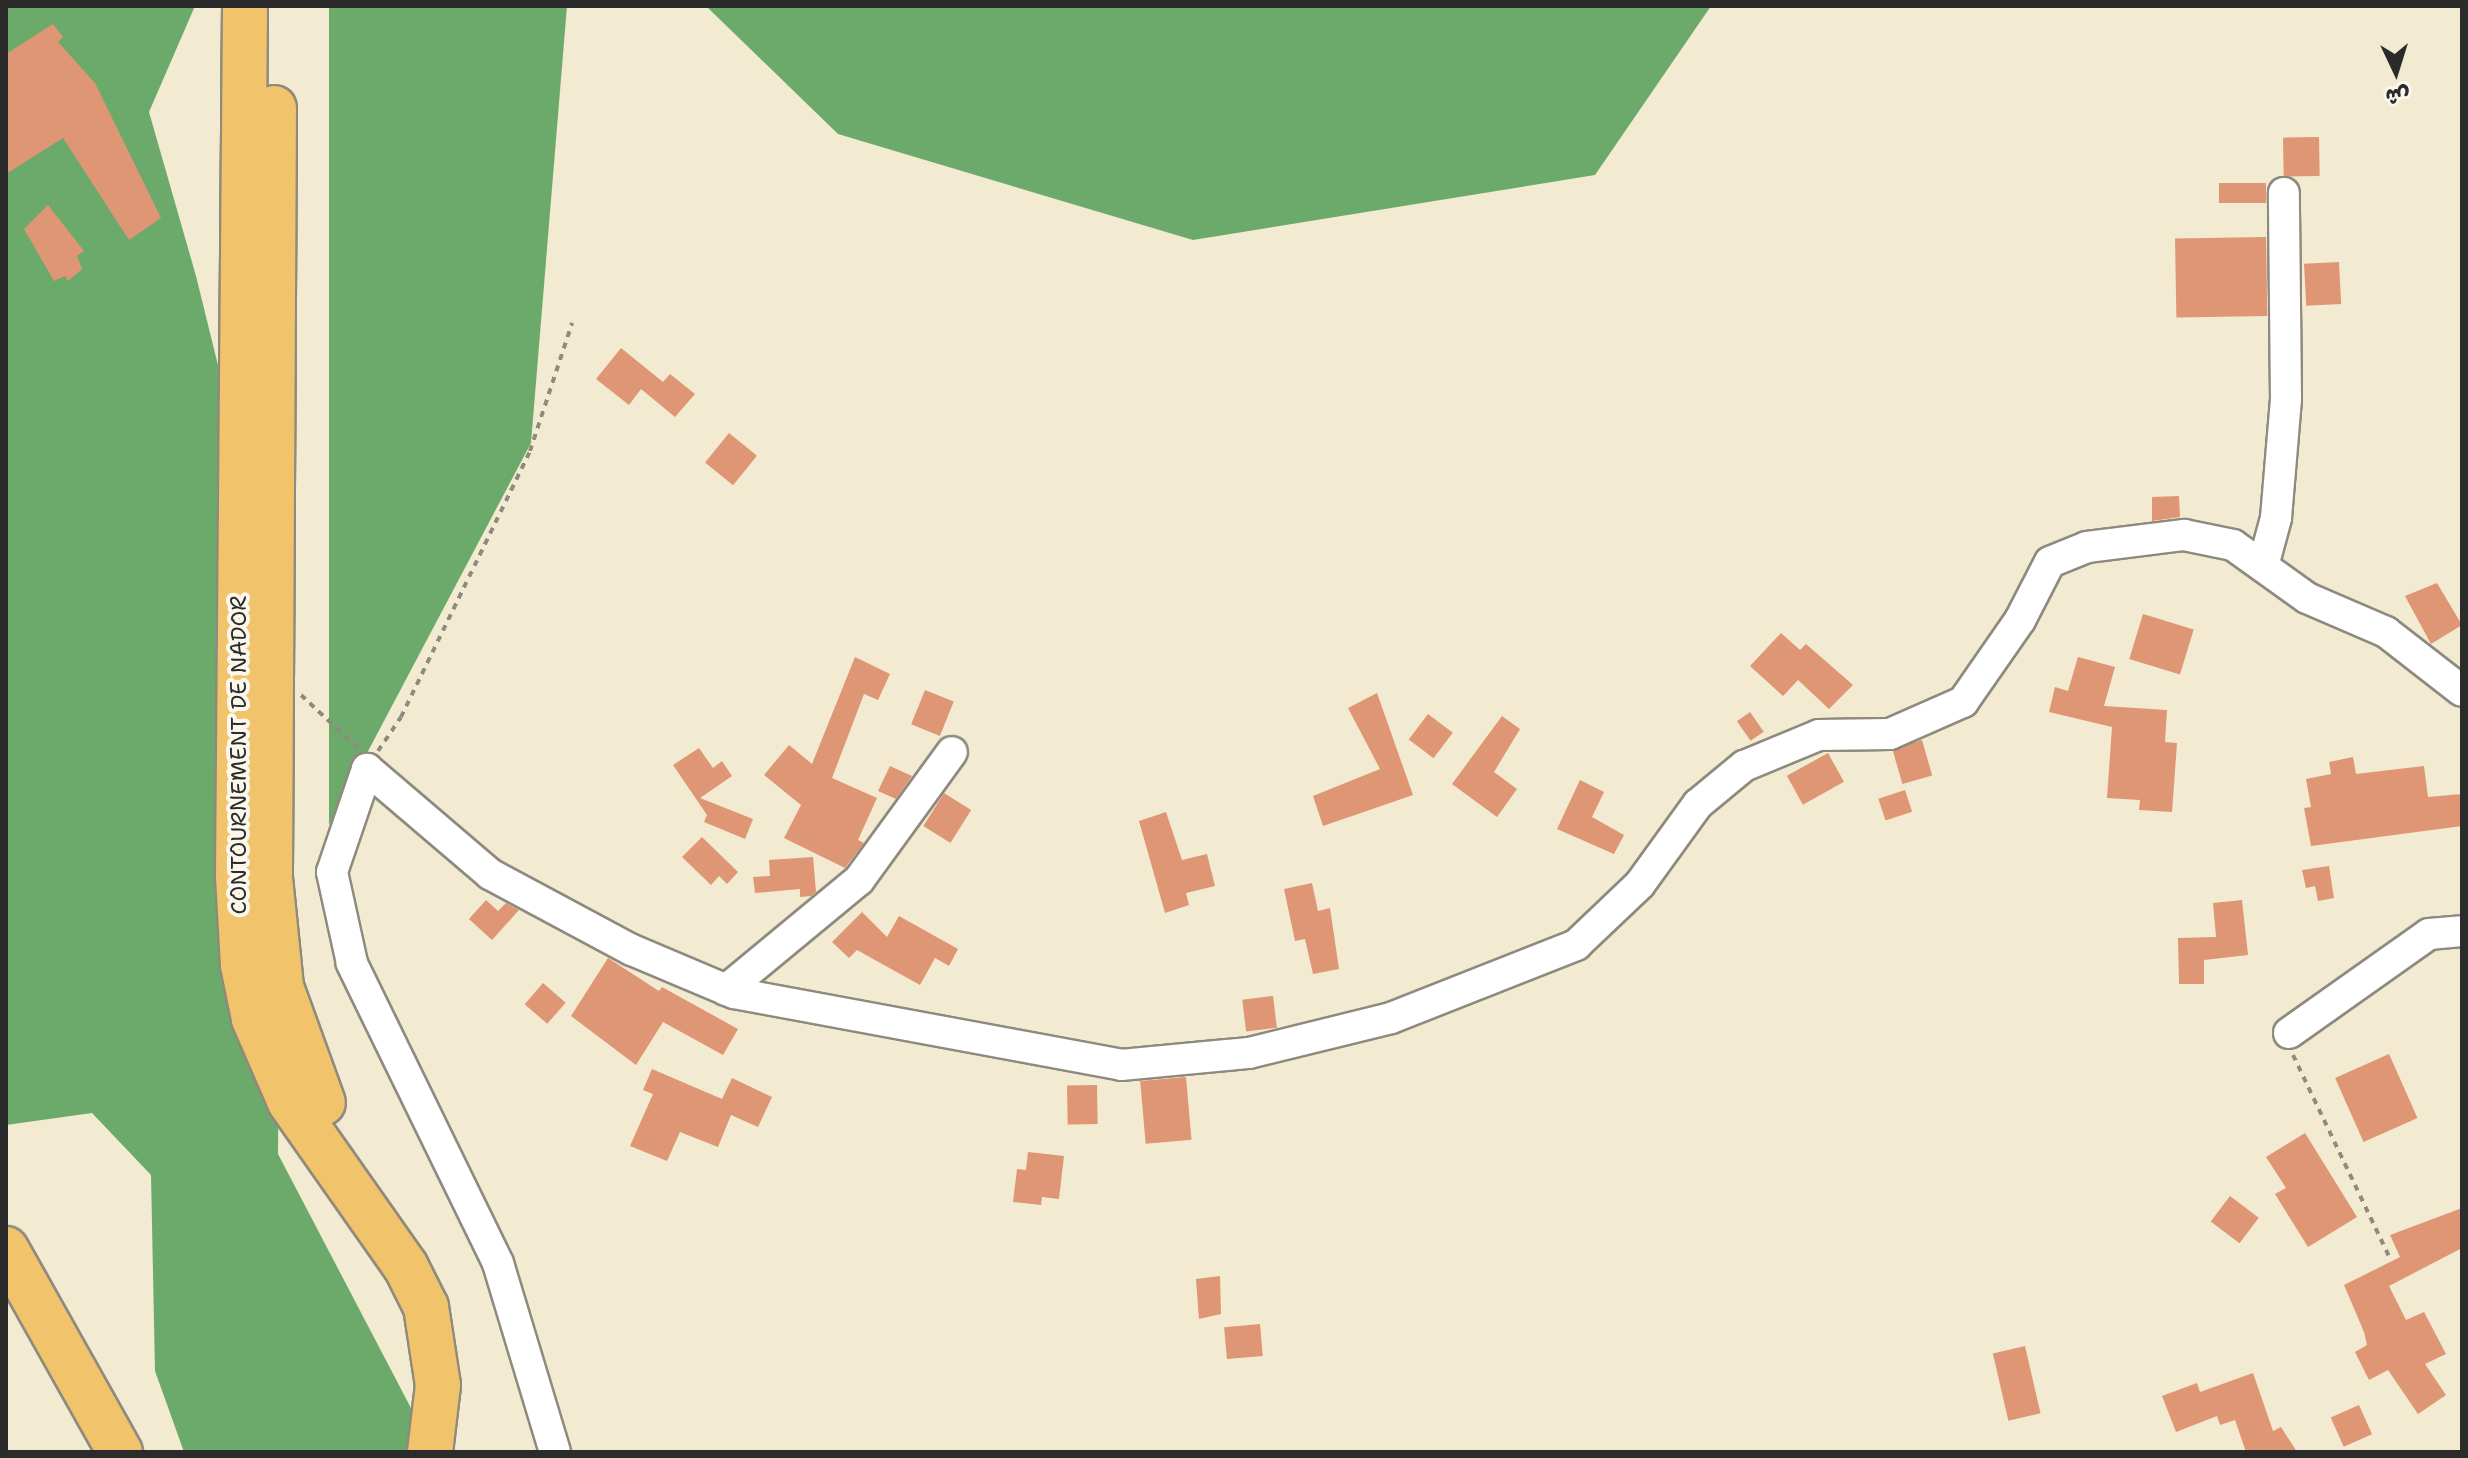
<!DOCTYPE html>
<meta charset="utf-8">
<style>
body{margin:0}
#map{position:relative;width:2468px;height:1458px;overflow:hidden;background:#f2ead1;font-family:"Shantell Sans","Playpen Sans Arabic",sans-serif}
div>[style]{position:absolute}
[style*='--x']{left:calc(var(--x)*1px);top:calc(var(--y)*1px);width:calc(var(--w)*1px);rotate:calc(var(--a)*1deg)}
.forest>*{inset:0;background:#6caa6b}
.building>*{inset:0;background:#de9674;transform-origin:0 0}
.path>*{height:4px;margin-top:-2px;transform-origin:0;background:repeating-linear-gradient(90deg,#8e8a7e 0 6px,transparent 0 12px)}
.roads{filter:drop-shadow(2px 0 #8e8a7e) drop-shadow(-2px 0 #8e8a7e) drop-shadow(0 2px #8e8a7e) drop-shadow(0 -2px #8e8a7e)}
.minor>*{height:30px;margin:-15px;padding:0 15px;transform-origin:15px;border-radius:15px;background:#fff}
.highway>*{height:44px;margin:-22px;padding:0 22px;transform-origin:22px;border-radius:22px;background:#f1c36a}
span{translate:-50% -50%;white-space:nowrap;text-align:center;line-height:1.15;-webkit-text-stroke:8px #fbf7ec;paint-order:stroke}
.street-label{font-size:22px;color:#2b2b2b}
.frame{position:absolute;inset:0;border:8px solid #2b2b2b;pointer-events:none}
.north{position:absolute;left:2356px;top:32px;width:80px;height:80px;-webkit-text-stroke:6px #fbf7ec;paint-order:stroke;rotate:176deg;font-size:22px;font-weight:700;line-height:32px;text-align:center;color:#2b2b2b}
.north::after{content:'';display:block;margin:auto;width:28px;height:36px;background:#2b2b2b;clip-path:polygon(50% 0,100% 100%,50% 72%,0 100%)}
</style>
<div id="map">
<div class="forest">
<i style="clip-path:polygon(6px 6px,195px 6px,149px 112px,196px 276px,245px 475px,279px 1006px,278px 1154px,434px 1452px,184px 1452px,155px 1371px,151px 1175px,92px 1113px,6px 1125px)"></i>
<i style="clip-path:polygon(329px 6px,567px 6px,531px 443px,329px 825px)"></i>
<i style="clip-path:polygon(706px 6px,1711px 6px,1595px 175px,1193px 240px,838px 134px)"></i>
</div>
<div class="building">
<i style="clip-path:polygon(53px 24px,63px 37px,58px 42px,95px 83px,161px 218px,129px 240px,63px 138px,6px 174px,6px 54px)"></i>
<i style="left:2319px;top:137px;width:39px;height:36px;rotate:89deg"></i>
<i style="left:2266px;top:183px;width:20px;height:47px;rotate:90deg"></i>
<i style="clip-path:polygon(48px 205px,84px 251px,77px 256px,82px 269px,68px 281px,65px 276px,54px 281px,24px 229px)"></i>
<i style="left:2266px;top:237px;width:79px;height:91px;rotate:89deg"></i>
<i style="left:2339px;top:262px;width:42px;height:35px;rotate:87deg"></i>
<i style="clip-path:polygon(621px 348px,663px 382px,670px 374px,695px 394px,675px 417px,641px 389px,629px 405px,596px 379px)"></i>
<i style="left:729px;top:433px;width:36px;height:38px;rotate:39deg"></i>
<i style="clip-path:polygon(2179px 496px,2180px 517px,2152px 521px,2152px 497px)"></i>
<i style="clip-path:polygon(2437px 583px,2462px 625px,2431px 644px,2405px 596px)"></i>
<i style="left:2143px;top:614px;width:53px;height:47px;rotate:17deg"></i>
<i style="clip-path:polygon(1781px 633px,1800px 650px,1806px 644px,1853px 685px,1829px 709px,1798px 680px,1783px 696px,1750px 666px)"></i>
<i style="clip-path:polygon(855px 657px,890px 674px,878px 700px,864px 694px,832px 778px,877px 798px,858px 840px,864px 843px,845px 868px,784px 838px,801px 805px,764px 775px,789px 745px,812px 764px)"></i>
<i style="clip-path:polygon(2078px 657px,2115px 667px,2104px 706px,2167px 710px,2165px 742px,2177px 743px,2172px 812px,2139px 810px,2140px 800px,2107px 798px,2112px 727px,2049px 712px,2055px 687px,2068px 691px)"></i>
<i style="left:925px;top:690px;width:31px;height:37px;rotate:22deg"></i>
<i style="clip-path:polygon(1377px 693px,1413px 795px,1323px 826px,1313px 796px,1380px 769px,1348px 708px)"></i>
<i style="left:1750px;top:712px;width:24px;height:16px;rotate:55deg"></i>
<i style="left:1428px;top:714px;width:31px;height:32px;rotate:37deg"></i>
<i style="clip-path:polygon(1502px 716px,1520px 729px,1494px 772px,1517px 789px,1497px 817px,1452px 784px)"></i>
<i style="left:1922px;top:740px;width:37px;height:31px;rotate:74deg"></i>
<i style="clip-path:polygon(699px 748px,713px 768px,722px 761px,732px 776px,700px 798px,753px 819px,745px 839px,704px 822px,707px 815px,673px 765px)"></i>
<i style="left:1828px;top:753px;width:33px;height:47px;rotate:61deg"></i>
<i style="clip-path:polygon(2353px 757px,2356px 774px,2424px 766px,2428px 797px,2462px 794px,2462px 826px,2311px 846px,2304px 808px,2311px 807px,2306px 779px,2331px 774px,2329px 762px)"></i>
<i style="clip-path:polygon(890px 766px,912px 776px,896px 799px,878px 791px)"></i>
<i style="clip-path:polygon(1580px 780px,1604px 792px,1592px 817px,1624px 835px,1614px 854px,1557px 829px)"></i>
<i style="left:1905px;top:790px;width:23px;height:28px;rotate:72deg"></i>
<i style="left:944px;top:793px;width:32px;height:39px;rotate:32deg"></i>
<i style="clip-path:polygon(1166px 812px,1182px 860px,1207px 854px,1215px 886px,1186px 893px,1189px 905px,1165px 913px,1139px 821px)"></i>
<i style="clip-path:polygon(702px 837px,738px 872px,727px 884px,719px 876px,711px 885px,682px 857px)"></i>
<i style="clip-path:polygon(813px 857px,816px 892px,811px 896px,800px 897px,800px 889px,755px 893px,753px 877px,770px 876px,769px 860px)"></i>
<i style="clip-path:polygon(2329px 866px,2334px 898px,2318px 901px,2315px 886px,2306px 888px,2302px 870px)"></i>
<i style="clip-path:polygon(1312px 883px,1318px 911px,1330px 908px,1339px 969px,1313px 974px,1305px 939px,1295px 941px,1284px 889px)"></i>
<i style="clip-path:polygon(486px 900px,498px 911px,506px 903px,519px 910px,492px 940px,469px 919px)"></i>
<i style="clip-path:polygon(2242px 900px,2248px 955px,2204px 960px,2204px 984px,2179px 984px,2178px 938px,2216px 937px,2213px 903px)"></i>
<i style="clip-path:polygon(862px 912px,887px 937px,899px 916px,958px 949px,949px 966px,935px 958px,920px 985px,857px 950px,849px 958px,832px 942px)"></i>
<i style="clip-path:polygon(608px 958px,659px 991px,662px 987px,738px 1029px,723px 1055px,663px 1022px,636px 1065px,571px 1016px)"></i>
<i style="left:543px;top:983px;width:30px;height:28px;rotate:41deg"></i>
<i style="left:1273px;top:996px;width:32px;height:31px;rotate:83deg"></i>
<i style="left:2389px;top:1054px;width:70px;height:59px;rotate:66deg"></i>
<i style="clip-path:polygon(652px 1069px,722px 1099px,732px 1078px,772px 1097px,758px 1127px,731px 1115px,718px 1147px,680px 1132px,667px 1161px,630px 1146px,653px 1094px,643px 1090px)"></i>
<i style="left:1186px;top:1077px;width:63px;height:46px;rotate:85deg"></i>
<i style="left:1097px;top:1085px;width:39px;height:30px;rotate:89deg"></i>
<i style="clip-path:polygon(2305px 1133px,2357px 1217px,2308px 1247px,2275px 1194px,2286px 1188px,2266px 1157px)"></i>
<i style="clip-path:polygon(1028px 1152px,1064px 1156px,1059px 1199px,1042px 1197px,1041px 1205px,1013px 1202px,1017px 1169px,1026px 1170px)"></i>
<i style="left:2230px;top:1196px;width:36px;height:32px;rotate:37deg"></i>
<i style="clip-path:polygon(2462px 1208px,2462px 1248px,2389px 1286px,2406px 1320px,2424px 1312px,2446px 1354px,2425px 1364px,2446px 1395px,2418px 1414px,2388px 1370px,2369px 1380px,2355px 1352px,2367px 1345px,2364px 1332px,2344px 1285px,2400px 1257px,2390px 1235px)"></i>
<i style="clip-path:polygon(1220px 1276px,1221px 1314px,1199px 1319px,1196px 1279px)"></i>
<i style="left:1260px;top:1324px;width:32px;height:36px;rotate:85deg"></i>
<i style="left:2025px;top:1346px;width:69px;height:33px;rotate:77deg"></i>
<i style="clip-path:polygon(2253px 1373px,2273px 1431px,2281px 1427px,2297px 1452px,2246px 1452px,2235px 1420px,2220px 1425px,2217px 1416px,2176px 1432px,2162px 1396px,2197px 1383px,2200px 1392px)"></i>
<i style="left:2359px;top:1405px;width:32px;height:31px;rotate:66deg"></i>
</div>
<div class="path">
<i style="--x:301;--y:695;--w:79;--a:43"></i>
<i style="--x:378;--y:751;--w:41;--a:-55.9"></i>
<i style="--x:401;--y:717;--w:296;--a:-64.1"></i>
<i style="--x:530;--y:451;--w:135;--a:-71.8"></i>
<i style="--x:2293;--y:1055;--w:225;--a:64.5"></i>
</div>
<div class="roads">
<div class="minor">
<i style="--x:2263;--y:566;--w:50;--a:-74.8"></i>
<i style="--x:2276;--y:518;--w:119;--a:-85.2"></i>
<i style="--x:2286;--y:399;--w:206;--a:-90.6"></i>
<i style="--x:726;--y:990;--w:173;--a:-39.6"></i>
<i style="--x:859;--y:880;--w:158;--a:-54"></i>
<i style="--x:2289;--y:1033;--w:171;--a:-35.3"></i>
<i style="--x:2429;--y:934;--w:33;--a:-5"></i>
<i style="--x:555;--y:1452;--w:197;--a:-106.8"></i>
<i style="--x:498;--y:1263;--w:334;--a:-116"></i>
<i style="--x:352;--y:963;--w:93;--a:-102.4"></i>
<i style="--x:332;--y:872;--w:109;--a:-71.2"></i>
<i style="--x:367;--y:769;--w:162;--a:40.5"></i>
<i style="--x:490;--y:874;--w:161;--a:28.2"></i>
<i style="--x:632;--y:950;--w:111;--a:22.9"></i>
<i style="--x:734;--y:993;--w:394;--a:10.5"></i>
<i style="--x:1121;--y:1065;--w:129;--a:-5.4"></i>
<i style="--x:1249;--y:1053;--w:146;--a:-13.8"></i>
<i style="--x:1391;--y:1018;--w:199;--a:-21.5"></i>
<i style="--x:1576;--y:945;--w:88;--a:-43.6"></i>
<i style="--x:1640;--y:884;--w:99;--a:-54.1"></i>
<i style="--x:1698;--y:804;--w:60;--a:-39.6"></i>
<i style="--x:1744;--y:766;--w:81;--a:-22.5"></i>
<i style="--x:1819;--y:735;--w:71;--a:-0.8"></i>
<i style="--x:1890;--y:734;--w:80;--a:-23.7"></i>
<i style="--x:1963;--y:702;--w:100;--a:-55.2"></i>
<i style="--x:2020;--y:620;--w:65;--a:-62.7"></i>
<i style="--x:2050;--y:562;--w:40;--a:-22"></i>
<i style="--x:2087;--y:547;--w:98;--a:-7.1"></i>
<i style="--x:2184;--y:535;--w:50;--a:11.5"></i>
<i style="--x:2233;--y:545;--w:91;--a:35.6"></i>
<i style="--x:2307;--y:598;--w:86;--a:23.3"></i>
<i style="--x:2386;--y:632;--w:96;--a:37.8"></i>
</div>
<div class="highway">
<i style="--x:245;--y:6;--w:870;--a:90.46"></i>
<i style="--x:238;--y:876;--w:89;--a:86.8"></i>
<i style="--x:243;--y:965;--w:55;--a:78.5"></i>
<i style="--x:254;--y:1019;--w:90;--a:66.6"></i>
<i style="--x:290;--y:1102;--w:202;--a:54.9"></i>
<i style="--x:406;--y:1267;--w:45;--a:63.4"></i>
<i style="--x:426;--y:1307;--w:79;--a:81.3"></i>
<i style="--x:438;--y:1385;--w:67;--a:96.8"></i>
<i style="--x:274;--y:108;--w:770;--a:90.3"></i>
<i style="--x:270;--y:878;--w:110;--a:84.2"></i>
<i style="--x:281;--y:987;--w:123;--a:70.1"></i>
<i style="--x:6;--y:1249;--w:233;--a:60.7"></i>
</div>
</div>
<div class="street-label">
<span style="left:239px;top:755px;rotate:-90deg">CONTOURNEMENT DE NADOR</span>
</div>
<div class="frame"></div>
<div class="north">ش</div>
</div>
